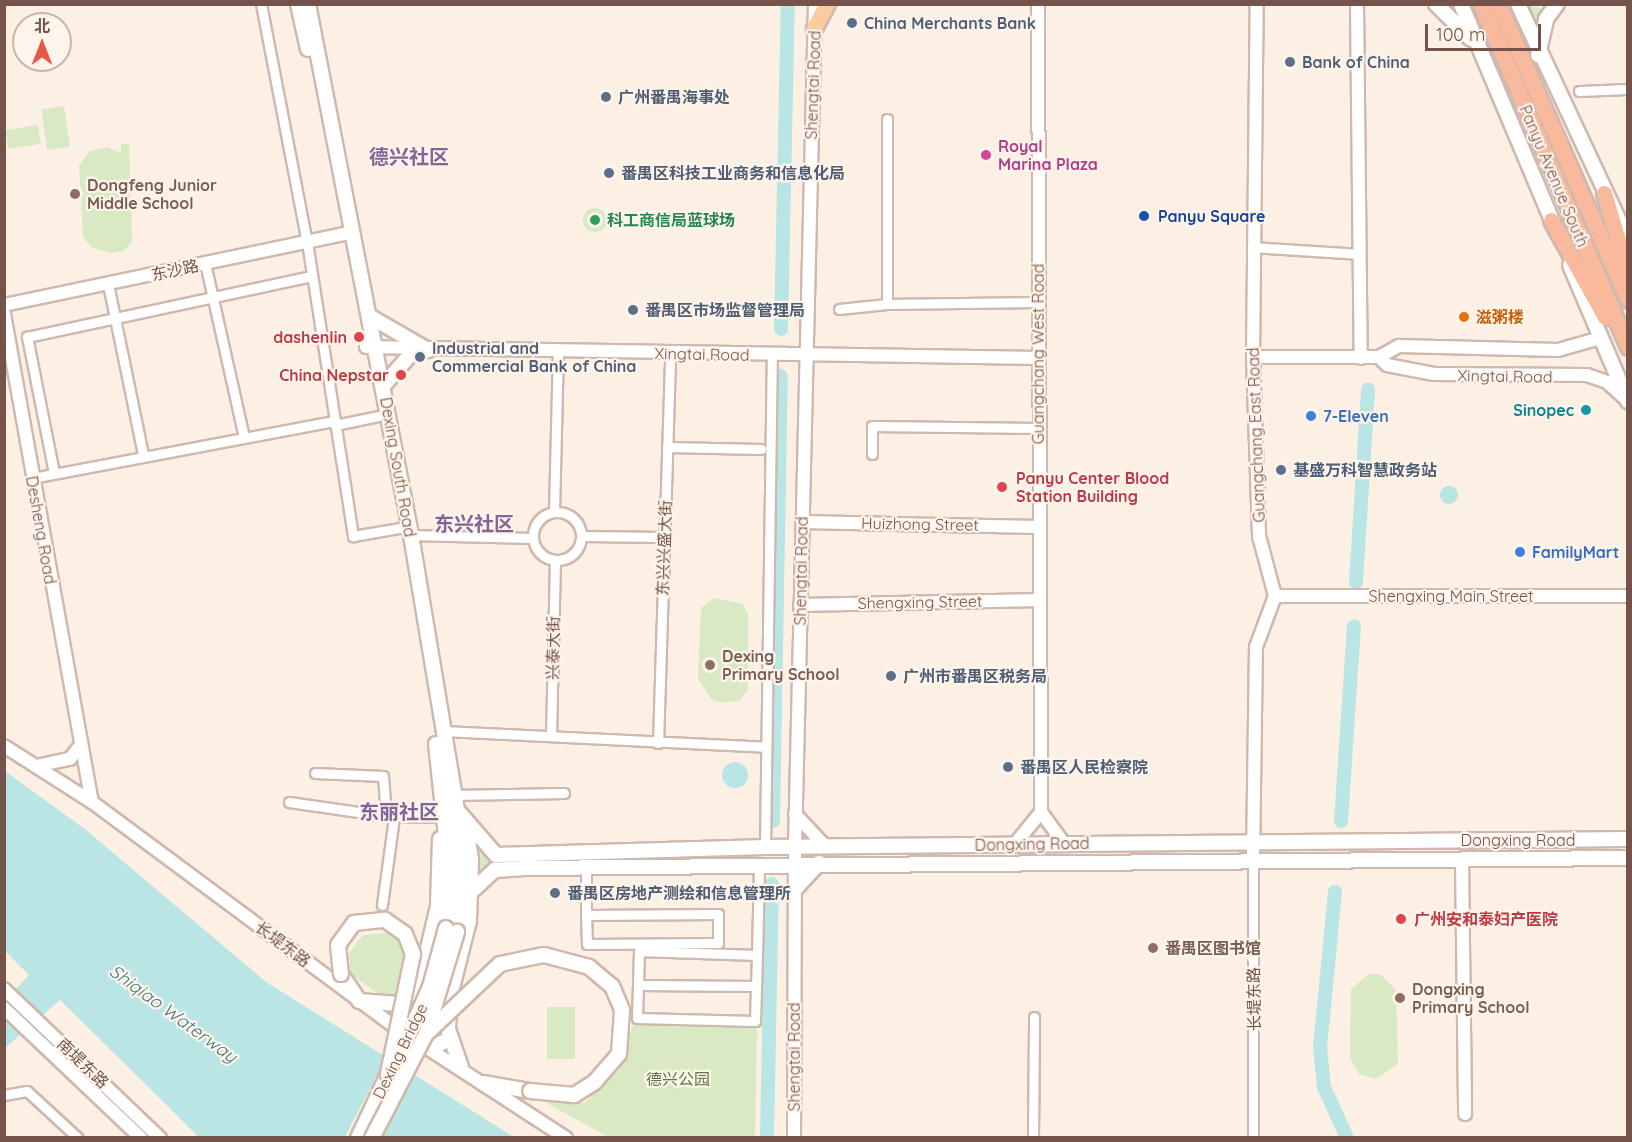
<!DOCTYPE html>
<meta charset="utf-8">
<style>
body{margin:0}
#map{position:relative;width:1632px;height:1142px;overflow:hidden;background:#fcf0e4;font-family:Quicksand,"Noto Sans SC",sans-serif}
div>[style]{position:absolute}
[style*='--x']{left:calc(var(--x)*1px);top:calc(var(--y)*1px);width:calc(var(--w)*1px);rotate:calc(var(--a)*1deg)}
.green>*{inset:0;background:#d8e9c3;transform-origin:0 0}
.round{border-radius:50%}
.water>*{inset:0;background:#b9e5e5}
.pier>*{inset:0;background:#fcf0e4}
.river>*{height:14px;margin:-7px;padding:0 7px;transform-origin:7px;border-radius:7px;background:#b9e5e5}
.roads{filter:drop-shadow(2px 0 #cfb8ae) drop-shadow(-2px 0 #cfb8ae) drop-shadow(0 2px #cfb8ae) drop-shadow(0 -2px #cfb8ae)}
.minor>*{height:9px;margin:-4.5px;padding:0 4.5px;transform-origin:4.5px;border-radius:4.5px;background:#fff}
.minor>.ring{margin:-4.5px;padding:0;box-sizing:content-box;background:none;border:9px solid #fff;border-radius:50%}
.tertiary>*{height:12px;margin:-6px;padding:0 6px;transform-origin:6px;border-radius:6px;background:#fff}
.secondary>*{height:14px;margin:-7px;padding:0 7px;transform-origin:7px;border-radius:7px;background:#fff}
.primary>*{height:15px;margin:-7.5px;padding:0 7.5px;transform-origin:7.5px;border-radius:7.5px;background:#facb9e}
.trunk>*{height:15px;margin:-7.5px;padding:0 7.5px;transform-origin:7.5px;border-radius:7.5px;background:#f8b99d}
.bridges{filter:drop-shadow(2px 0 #d2b7ab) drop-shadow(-2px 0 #d2b7ab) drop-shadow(0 2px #d2b7ab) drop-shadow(0 -2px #d2b7ab)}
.secondary-bridge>*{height:14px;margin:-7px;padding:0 7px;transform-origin:7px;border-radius:7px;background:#fff}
.dots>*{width:16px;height:16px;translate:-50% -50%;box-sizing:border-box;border:3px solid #fff4eb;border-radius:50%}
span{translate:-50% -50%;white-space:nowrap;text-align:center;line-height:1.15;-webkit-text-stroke:4.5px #fff4eb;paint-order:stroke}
.service-label{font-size:16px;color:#4e5e75;font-weight:700}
.left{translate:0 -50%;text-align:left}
.street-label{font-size:16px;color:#74534a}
.hotel-label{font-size:16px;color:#b23c85;font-weight:700}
.education-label{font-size:16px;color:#785e54;font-weight:700}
.transit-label{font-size:16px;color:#164399;font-weight:700}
.leisure-label{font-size:16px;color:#27864d;font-weight:700}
.food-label{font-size:16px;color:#c56008;font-weight:700}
.health-label{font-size:16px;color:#be3a42;font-weight:700}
.right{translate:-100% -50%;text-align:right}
.culture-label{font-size:16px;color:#0d838f;font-weight:700}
.shop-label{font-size:16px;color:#366cbe;font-weight:700}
.park-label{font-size:16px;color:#5a7a42}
.water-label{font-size:18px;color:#3e7879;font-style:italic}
.quarter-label{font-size:20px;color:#806698;font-weight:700}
.frame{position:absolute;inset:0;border:6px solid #74534a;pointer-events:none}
.north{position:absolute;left:12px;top:12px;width:60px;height:60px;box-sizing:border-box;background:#fff4eb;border:2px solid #c7b4ab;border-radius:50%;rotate:0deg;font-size:16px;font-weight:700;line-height:24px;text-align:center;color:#74534a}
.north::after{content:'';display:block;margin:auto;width:21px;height:27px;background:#e4594b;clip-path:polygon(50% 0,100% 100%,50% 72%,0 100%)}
.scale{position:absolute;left:1425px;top:24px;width:116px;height:27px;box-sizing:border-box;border:3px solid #74534a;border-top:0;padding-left:8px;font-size:18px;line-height:21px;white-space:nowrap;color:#74534a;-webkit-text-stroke:4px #fff4eb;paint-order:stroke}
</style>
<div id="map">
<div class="green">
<i style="clip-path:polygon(1523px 5px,1541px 8px,1536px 23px,1532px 23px)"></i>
<i style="left:64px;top:106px;width:41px;height:23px;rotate:82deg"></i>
<i style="left:38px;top:125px;width:19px;height:33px;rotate:81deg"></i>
<i style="clip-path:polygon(121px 144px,129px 144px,132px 241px,124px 251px,110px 253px,92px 248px,83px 237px,79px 166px,90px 151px,108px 147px,121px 154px)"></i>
<i class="round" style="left:583px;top:208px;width:24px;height:24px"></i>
<i style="clip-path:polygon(714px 598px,743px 604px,748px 614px,748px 689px,740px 700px,725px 703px,712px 700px,698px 679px,701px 608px)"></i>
<i style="clip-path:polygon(471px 837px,499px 862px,474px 879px)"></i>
<i style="clip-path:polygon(396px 932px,408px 947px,400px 998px,384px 998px,351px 974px,349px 953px,363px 935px)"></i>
<i style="clip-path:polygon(1369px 974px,1380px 974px,1396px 990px,1398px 1064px,1376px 1079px,1359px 1074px,1350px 1058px,1351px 989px)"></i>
<i style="left:547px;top:1007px;width:28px;height:52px"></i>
<i style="clip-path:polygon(635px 1019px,757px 1024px,755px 1137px,608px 1137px,543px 1101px,584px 1103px,618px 1071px)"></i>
</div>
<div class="water">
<i class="round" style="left:1440px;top:486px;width:18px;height:18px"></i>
<i class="round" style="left:722px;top:762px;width:26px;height:26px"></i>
<i style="clip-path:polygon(5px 771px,86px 830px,266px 982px,514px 1137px,199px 1137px,60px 1000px,5px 1048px,4px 1002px,29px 975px,5px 951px)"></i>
</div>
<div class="pier">
<i style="clip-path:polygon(387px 1055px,411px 1070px,377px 1138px,345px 1137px)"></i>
</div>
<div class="river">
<i style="--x:781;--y:329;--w:325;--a:-88.8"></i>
<i style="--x:1356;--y:582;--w:193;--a:-86.4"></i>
<i style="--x:773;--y:821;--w:445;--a:-89"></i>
<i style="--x:1341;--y:821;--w:195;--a:-86.2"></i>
<i style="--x:1335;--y:892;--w:156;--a:95.5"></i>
<i style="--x:1320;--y:1047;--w:40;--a:84.3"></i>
<i style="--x:1324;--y:1087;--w:56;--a:65.7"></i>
<i style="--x:767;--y:1138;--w:254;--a:-88.9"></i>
</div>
<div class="roads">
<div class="minor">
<i style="--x:261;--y:4;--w:242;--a:79.1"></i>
<i style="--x:307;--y:242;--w:298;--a:81.1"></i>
<i style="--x:353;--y:536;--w:48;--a:-9.7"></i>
<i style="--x:1579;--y:91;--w:49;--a:-2.3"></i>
<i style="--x:887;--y:119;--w:185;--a:90"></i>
<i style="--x:887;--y:304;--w:151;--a:-0.8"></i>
<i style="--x:1252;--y:247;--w:108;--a:3.7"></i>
<i style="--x:205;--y:263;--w:178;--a:77.4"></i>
<i style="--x:108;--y:284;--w:175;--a:78.4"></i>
<i style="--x:839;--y:309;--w:48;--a:-5.9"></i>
<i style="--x:335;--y:425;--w:45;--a:-11.6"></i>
<i style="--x:667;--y:447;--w:94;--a:1.2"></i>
<i style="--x:872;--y:454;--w:28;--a:-90"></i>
<i style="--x:872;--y:426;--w:166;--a:0.7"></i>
<i style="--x:54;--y:473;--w:139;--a:-101.2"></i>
<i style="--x:27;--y:337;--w:291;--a:-12.1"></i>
<i style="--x:32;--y:478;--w:308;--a:-10.7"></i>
<i class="ring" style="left:533px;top:512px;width:39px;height:39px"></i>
<i style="--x:554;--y:512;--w:160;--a:-88.6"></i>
<i style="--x:411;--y:535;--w:121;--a:1.4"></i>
<i style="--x:582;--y:536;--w:83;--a:0.7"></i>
<i style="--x:443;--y:731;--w:323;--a:2.8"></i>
<i style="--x:551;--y:736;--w:175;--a:-88.7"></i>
<i style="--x:658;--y:743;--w:389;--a:-88.2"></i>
<i style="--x:315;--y:773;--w:68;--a:2.5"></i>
<i style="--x:383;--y:776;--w:40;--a:85.7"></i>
<i style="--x:454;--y:795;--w:110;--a:-1"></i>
<i style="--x:289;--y:802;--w:98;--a:8.2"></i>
<i style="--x:386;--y:816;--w:55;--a:1"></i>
<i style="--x:765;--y:847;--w:492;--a:-89.2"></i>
<i style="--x:1253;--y:860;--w:278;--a:90"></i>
<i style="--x:586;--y:867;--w:48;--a:90"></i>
<i style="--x:586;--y:915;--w:29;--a:88"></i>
<i style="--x:587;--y:944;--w:131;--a:-0.4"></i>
<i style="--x:718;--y:943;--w:29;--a:-90"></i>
<i style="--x:718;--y:914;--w:132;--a:179.6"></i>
<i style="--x:382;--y:905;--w:89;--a:-82.2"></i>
<i style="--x:757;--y:955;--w:118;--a:-178.1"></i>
<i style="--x:639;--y:951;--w:67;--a:91.7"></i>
<i style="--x:637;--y:1018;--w:118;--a:1.5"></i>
<i style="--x:755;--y:1021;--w:66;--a:-88.3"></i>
<i style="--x:757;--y:955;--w:91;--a:-88.7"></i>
<i style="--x:638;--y:985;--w:118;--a:0.5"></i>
<i style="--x:4;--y:1095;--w:23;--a:-10"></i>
<i style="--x:27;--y:1091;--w:69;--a:42.7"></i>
<i style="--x:1033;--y:1138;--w:121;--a:-89.5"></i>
</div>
<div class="tertiary">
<i style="--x:1357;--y:4;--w:354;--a:89.4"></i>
<i style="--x:4;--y:305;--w:348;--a:-11.8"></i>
<i style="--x:4;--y:314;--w:496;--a:79.8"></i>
<i style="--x:366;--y:347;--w:672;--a:0.94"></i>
<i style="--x:1253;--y:357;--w:126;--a:0"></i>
<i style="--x:1379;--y:357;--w:23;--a:-29"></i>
<i style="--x:1399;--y:346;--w:159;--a:1.4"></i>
<i style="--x:1558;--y:350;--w:44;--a:-15.9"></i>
<i style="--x:1379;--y:357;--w:11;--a:45"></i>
<i style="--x:1387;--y:365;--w:48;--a:10.8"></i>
<i style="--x:1434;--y:374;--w:153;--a:0.4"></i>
<i style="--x:1587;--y:375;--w:21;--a:19"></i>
<i style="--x:1607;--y:382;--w:25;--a:42"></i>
<i style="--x:802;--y:522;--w:237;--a:1.2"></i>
<i style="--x:1275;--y:596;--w:353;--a:0"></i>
<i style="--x:800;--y:605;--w:240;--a:-1.2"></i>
<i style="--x:4;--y:746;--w:104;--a:32.5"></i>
<i style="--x:92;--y:802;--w:377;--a:36.6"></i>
<i style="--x:395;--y:1027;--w:204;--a:33"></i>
<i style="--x:36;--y:766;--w:35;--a:-12"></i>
<i style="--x:70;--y:759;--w:15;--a:-53"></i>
<i style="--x:1041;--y:812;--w:39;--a:54"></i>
<i style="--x:795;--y:814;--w:44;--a:46.8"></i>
<i style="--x:1015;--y:844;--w:41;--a:-50.9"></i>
<i style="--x:1041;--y:812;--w:808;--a:-90.21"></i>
<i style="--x:1462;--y:859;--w:255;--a:89.3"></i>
<i style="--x:1253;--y:860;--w:213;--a:-89.2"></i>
<i style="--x:1256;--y:647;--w:54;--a:-69.6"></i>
<i style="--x:1275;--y:596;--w:62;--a:-104.9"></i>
<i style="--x:1259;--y:536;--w:179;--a:-91.9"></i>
<i style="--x:1253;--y:357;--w:353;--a:-89.4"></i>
<i style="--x:4;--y:989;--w:216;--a:43.7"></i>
<i style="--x:4;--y:1008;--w:189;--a:43.5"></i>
<i style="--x:794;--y:1138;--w:292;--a:-89.8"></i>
<i style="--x:795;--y:846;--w:842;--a:-88.64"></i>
</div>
<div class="secondary">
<i style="--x:298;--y:4;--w:46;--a:77.5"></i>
<i style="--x:308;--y:4;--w:541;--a:79.02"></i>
<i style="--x:411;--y:535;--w:279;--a:80.5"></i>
<i style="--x:457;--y:810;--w:70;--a:85.9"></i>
<i style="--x:462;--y:880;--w:52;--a:95.5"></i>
<i style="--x:1436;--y:4;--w:49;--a:45"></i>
<i style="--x:1461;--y:4;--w:243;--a:67.2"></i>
<i style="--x:1518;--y:4;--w:260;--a:65"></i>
<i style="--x:1538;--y:55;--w:37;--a:-77"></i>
<i style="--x:1546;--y:19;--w:19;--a:-54"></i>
<i style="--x:1570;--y:265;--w:148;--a:66.9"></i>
<i style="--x:369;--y:316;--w:68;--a:30"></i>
<i style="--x:383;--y:386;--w:41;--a:-48.9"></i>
<i style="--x:410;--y:355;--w:19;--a:-16"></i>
<i style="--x:436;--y:744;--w:138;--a:83.8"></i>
<i style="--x:451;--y:881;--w:47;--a:96.1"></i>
<i style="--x:457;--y:810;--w:60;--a:49.1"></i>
<i style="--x:496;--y:855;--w:269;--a:-1.7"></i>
<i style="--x:765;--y:847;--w:863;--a:-0.53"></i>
<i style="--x:794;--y:890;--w:37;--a:-47"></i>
<i style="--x:471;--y:892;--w:33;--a:-43"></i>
<i style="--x:495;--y:870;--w:30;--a:-4"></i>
<i style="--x:525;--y:868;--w:1103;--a:-0.52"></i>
<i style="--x:341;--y:974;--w:30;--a:56"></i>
<i style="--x:359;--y:1001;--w:40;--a:4.3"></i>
<i style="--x:399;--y:1004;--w:27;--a:-42"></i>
<i style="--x:419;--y:986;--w:82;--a:-76.6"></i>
<i style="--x:438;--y:906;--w:67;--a:-88.3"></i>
<i style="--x:430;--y:1048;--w:22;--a:-24"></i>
<i style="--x:461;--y:1067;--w:40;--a:-108.9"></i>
<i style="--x:448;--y:1029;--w:33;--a:-87"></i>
<i style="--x:450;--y:996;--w:77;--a:-75.8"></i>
<i style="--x:469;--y:921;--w:61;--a:-88.1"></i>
<i style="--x:471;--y:860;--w:34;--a:-98"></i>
<i style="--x:483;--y:1083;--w:48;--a:9.7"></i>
<i style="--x:358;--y:1138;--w:71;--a:-64.9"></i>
</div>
<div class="primary">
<i style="--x:814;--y:28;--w:27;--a:-62"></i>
</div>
<div class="trunk">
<i style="--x:1481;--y:4;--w:373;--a:66.8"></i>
<i style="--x:1498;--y:4;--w:323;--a:66.3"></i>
<i style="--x:1604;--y:193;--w:84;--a:73.3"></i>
<i style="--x:1551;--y:220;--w:111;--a:60.9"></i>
</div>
</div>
<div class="bridges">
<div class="secondary-bridge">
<i style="--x:341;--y:974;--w:29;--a:-96"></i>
<i style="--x:338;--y:945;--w:27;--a:-54"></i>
<i style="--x:354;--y:923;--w:31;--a:-6"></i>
<i style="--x:385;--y:920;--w:24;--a:35"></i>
<i style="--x:405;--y:934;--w:22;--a:68"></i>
<i style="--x:413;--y:954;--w:123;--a:101.8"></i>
<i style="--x:426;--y:1034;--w:102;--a:-43.4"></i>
<i style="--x:500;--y:964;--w:45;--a:-11.6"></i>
<i style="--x:544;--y:955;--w:47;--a:14.9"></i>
<i style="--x:589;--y:967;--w:30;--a:40"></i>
<i style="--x:612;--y:986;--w:26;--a:67"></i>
<i style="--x:622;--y:1010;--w:44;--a:93.9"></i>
<i style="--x:619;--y:1054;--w:37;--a:131"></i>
<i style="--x:595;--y:1082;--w:25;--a:148"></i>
<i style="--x:574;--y:1095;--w:44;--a:-174.8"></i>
<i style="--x:401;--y:1052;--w:71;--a:-66"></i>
<i style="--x:430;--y:987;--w:61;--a:-74.8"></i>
<i style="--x:372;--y:1138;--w:117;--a:-62.6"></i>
<i style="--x:426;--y:1034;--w:107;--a:-73.1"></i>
</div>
</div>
<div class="dots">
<i style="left:852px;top:23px;background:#5c6f8a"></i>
<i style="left:1290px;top:62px;background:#5c6f8a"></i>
<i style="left:606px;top:97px;background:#5c6f8a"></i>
<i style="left:986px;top:155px;background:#d1479c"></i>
<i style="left:609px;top:173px;background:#5c6f8a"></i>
<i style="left:75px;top:194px;background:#8d6e63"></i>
<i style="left:1144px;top:216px;background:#1a4fb4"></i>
<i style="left:595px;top:220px;background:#2e9e5b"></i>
<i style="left:633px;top:310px;background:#5c6f8a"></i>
<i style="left:1464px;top:317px;background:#e8710a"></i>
<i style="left:359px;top:337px;background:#e0444e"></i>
<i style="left:420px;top:357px;background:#5c6f8a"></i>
<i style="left:401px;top:375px;background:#e0444e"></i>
<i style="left:1586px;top:410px;background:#0f9aa8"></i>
<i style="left:1311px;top:416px;background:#3f7fe0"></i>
<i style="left:1281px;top:470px;background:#5c6f8a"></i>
<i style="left:1002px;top:487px;background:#e0444e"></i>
<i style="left:1520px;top:552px;background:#3f7fe0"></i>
<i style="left:710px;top:665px;background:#8d6e63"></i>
<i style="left:891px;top:676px;background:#5c6f8a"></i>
<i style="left:1008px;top:767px;background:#5c6f8a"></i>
<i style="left:555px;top:893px;background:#5c6f8a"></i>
<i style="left:1401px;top:919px;background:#e0444e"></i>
<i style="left:1153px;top:948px;background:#8d6e63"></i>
<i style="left:1400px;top:998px;background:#8d6e63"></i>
</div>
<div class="service-label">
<span class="left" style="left:864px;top:23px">China Merchants Bank</span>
<span class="left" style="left:1302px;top:62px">Bank of China</span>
<span class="left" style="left:618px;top:97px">广州番禺海事处</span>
<span class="left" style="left:621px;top:173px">番禺区科技工业商务和信息化局</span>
<span class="left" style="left:645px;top:310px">番禺区市场监督管理局</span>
<span class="left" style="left:432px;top:357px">Industrial and<br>Commercial Bank of China</span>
<span class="left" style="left:1293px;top:470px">基盛万科智慧政务站</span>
<span class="left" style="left:903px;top:676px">广州市番禺区税务局</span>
<span class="left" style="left:1020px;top:767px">番禺区人民检察院</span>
<span class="left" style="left:567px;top:893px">番禺区房地产测绘和信息管理所</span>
</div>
<div class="street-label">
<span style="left:813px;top:85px;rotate:-88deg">Shengtai Road</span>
<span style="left:1554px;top:176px;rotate:67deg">Panyu Avenue South</span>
<span style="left:175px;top:270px;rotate:-12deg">东沙路</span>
<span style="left:702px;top:354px;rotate:1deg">Xingtai Road</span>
<span style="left:1038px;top:354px;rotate:-90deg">Guangchang West Road</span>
<span style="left:1505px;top:376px;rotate:1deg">Xingtai Road</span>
<span style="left:1256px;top:435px;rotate:-92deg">Guangchang East Road</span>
<span style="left:398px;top:467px;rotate:80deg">Dexing South Road</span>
<span style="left:920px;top:524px;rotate:1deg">Huizhong Street</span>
<span style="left:41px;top:530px;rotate:80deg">Desheng Road</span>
<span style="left:664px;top:548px;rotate:-88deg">东兴兴盛大街</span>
<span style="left:801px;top:571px;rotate:-89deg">Shengtai Road</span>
<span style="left:1451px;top:596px">Shengxing Main Street</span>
<span style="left:920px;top:602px;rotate:-1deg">Shengxing Street</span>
<span style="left:553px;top:648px;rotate:-89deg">兴泰大街</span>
<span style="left:1518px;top:840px">Dongxing Road</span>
<span style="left:1032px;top:844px;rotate:-1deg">Dongxing Road</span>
<span style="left:283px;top:944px;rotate:37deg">长堤东路</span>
<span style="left:1254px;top:999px;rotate:-91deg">长堤东路</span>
<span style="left:400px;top:1051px;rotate:-64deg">Dexing Bridge</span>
<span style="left:794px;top:1057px;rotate:-90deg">Shengtai Road</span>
<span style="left:83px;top:1063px;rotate:44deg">南堤东路</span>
</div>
<div class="hotel-label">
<span class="left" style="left:998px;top:155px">Royal<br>Marina Plaza</span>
</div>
<div class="education-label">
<span class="left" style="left:87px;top:194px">Dongfeng Junior<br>Middle School</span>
<span class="left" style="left:722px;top:665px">Dexing<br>Primary School</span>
<span class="left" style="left:1165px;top:948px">番禺区图书馆</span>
<span class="left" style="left:1412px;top:998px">Dongxing<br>Primary School</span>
</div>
<div class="transit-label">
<span class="left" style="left:1158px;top:216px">Panyu Square</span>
</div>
<div class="leisure-label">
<span class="left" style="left:607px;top:220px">科工商信局蓝球场</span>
</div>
<div class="food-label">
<span class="left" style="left:1476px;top:317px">滋粥楼</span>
</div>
<div class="health-label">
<span class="right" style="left:347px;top:337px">dashenlin</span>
<span class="right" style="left:389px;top:375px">China Nepstar</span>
<span class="left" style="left:1016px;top:487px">Panyu Center Blood<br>Station Building</span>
<span class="left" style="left:1414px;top:919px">广州安和泰妇产医院</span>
</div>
<div class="culture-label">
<span class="right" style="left:1574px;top:410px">Sinopec</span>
</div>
<div class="shop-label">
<span class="left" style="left:1323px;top:416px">7-Eleven</span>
<span class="left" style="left:1532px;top:552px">FamilyMart</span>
</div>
<div class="park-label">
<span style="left:678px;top:1079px">德兴公园</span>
</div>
<div class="water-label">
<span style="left:173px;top:1014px;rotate:36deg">Shiqiao Waterway</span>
</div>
<div class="quarter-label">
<span style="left:409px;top:156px">德兴社区</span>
<span style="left:474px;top:523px">东兴社区</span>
<span style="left:399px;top:811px">东丽社区</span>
</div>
<div class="frame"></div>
<div class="north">北</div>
<div class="scale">100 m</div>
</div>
